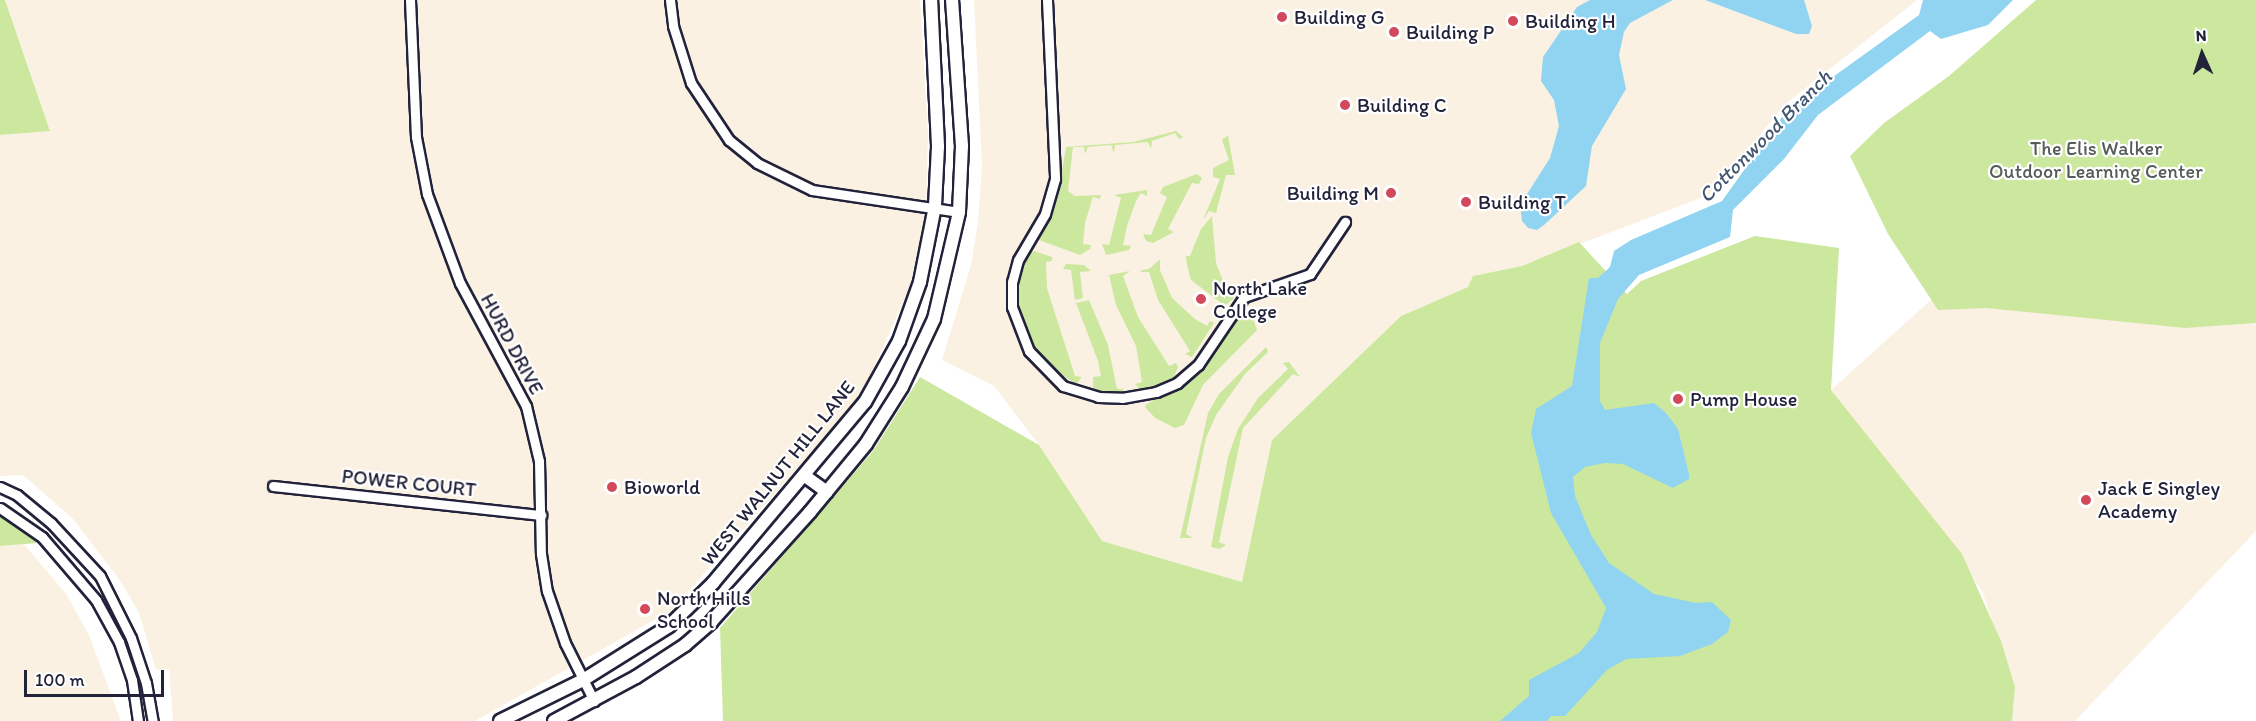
<!DOCTYPE html>
<style>
body{margin:0}
#map{position:relative;width:2256px;height:721px;overflow:hidden;background:#fff;font-family:Itim,sans-serif}
div>[style]{position:absolute}
[style*='--x']{left:calc(var(--x)*1px);top:calc(var(--y)*1px);width:calc(var(--w)*1px);rotate:calc(var(--a)*1deg)}
.built>*{inset:0;background:#fbf1e3}
.green>*{inset:0;background:#cce89f}
.water>*{inset:0;background:#91d4f2}
.roads{filter:drop-shadow(2px 0 #22223b) drop-shadow(-2px 0 #22223b) drop-shadow(0 2px #22223b) drop-shadow(0 -2px #22223b)}
.minor>*{height:9px;margin:-4.5px;padding:0 4.5px;transform-origin:4.5px;border-radius:4.5px;background:#fff}
.major>*{height:12px;margin:-6px;padding:0 6px;transform-origin:6px;border-radius:6px;background:#fff}
.dots>*{width:16px;height:16px;translate:-50% -50%;box-sizing:border-box;border:3px solid #fff;border-radius:50%}
span{translate:-50% -50%;white-space:nowrap;text-align:center;line-height:1.15;-webkit-text-stroke:4.5px #fff;paint-order:stroke}
.poi-label{font-size:20px;color:#22223b}
.left{translate:0 -50%;text-align:left}
.right{translate:-100% -50%;text-align:right}
.park-label{font-size:20px;color:#555d59}
.street-label{font-size:20px;color:#22223b}
.water-label{font-size:21px;color:#435772;font-style:italic}
.north{position:absolute;left:2172px;top:24px;width:60px;height:60px;-webkit-text-stroke:4px #fff;paint-order:stroke;rotate:357deg;font-size:16px;font-weight:700;line-height:24px;text-align:center;color:#22223b}
.north::after{content:'';display:block;margin:auto;width:21px;height:27px;background:#22223b;clip-path:polygon(50% 0,100% 100%,50% 72%,0 100%)}
.scale{position:absolute;left:24px;top:670px;width:140px;height:27px;box-sizing:border-box;border:3px solid #22223b;border-top:0;padding-left:8px;font-size:18px;line-height:21px;white-space:nowrap;color:#22223b;-webkit-text-stroke:4px #fff;paint-order:stroke}
</style>
<div id="map">
<div class="built">
<i style="clip-path:polygon(5px 0,920px 0,928px 133px,926px 212px,909px 289px,867px 383px,839px 427px,809px 455px,672px 610px,475px 721px,173px 721px,169px 669px,156px 670px,139px 613px,121px 582px,73px 519px,23px 475px,0 476px,0 135px,50px 130px)"></i>
<i style="clip-path:polygon(974px 0,1917px 0,1783px 106px,1714px 193px,1522px 266px,1474px 276px,1468px 287px,1401px 316px,1272px 440px,1242px 582px,1102px 541px,1039px 445px,994px 386px,942px 360px,971px 265px,978px 222px,982px 167px)"></i>
<i style="clip-path:polygon(1933px 298px,2256px 312px,2256px 531px,2075px 721px,2012px 721px,2015px 687px,1982px 591px,1831px 390px)"></i>
<i style="clip-path:polygon(24px 544px,67px 595px,89px 635px,121px 721px,0 721px,0 546px)"></i>
</div>
<div class="green">
<i style="clip-path:polygon(0 0,5px 0,50px 131px,0 135px)"></i>
<i style="clip-path:polygon(2036px 0,2256px 0,2256px 323px,2185px 328px,1986px 308px,1938px 310px,1888px 234px,1850px 156px,1884px 123px,1949px 76px)"></i>
<i style="clip-path:polygon(1176px 131px,1183px 137px,1179px 139px,1175px 133px,1152px 141px,1151px 149px,1148px 142px,1115px 145px,1114px 153px,1111px 145px,1088px 147px,1085px 154px,1084px 147px,1073px 147px,1068px 191px,1075px 196px,1101px 195px,1100px 199px,1093px 197px,1085px 223px,1083px 244px,1091px 245px,1090px 249px,1080px 255px,1039px 240px,1039px 229px,1059px 188px,1066px 147px,1133px 142px)"></i>
<i style="clip-path:polygon(1228px 135px,1235px 175px,1226px 175px,1216px 213px,1209px 211px,1203px 220px,1220px 179px,1213px 177px,1213px 168px,1229px 160px,1222px 140px)"></i>
<i style="clip-path:polygon(1197px 174px,1202px 178px,1199px 184px,1192px 183px,1168px 229px,1174px 232px,1153px 243px,1146px 241px,1143px 234px,1151px 235px,1167px 197px,1160px 193px,1163px 187px)"></i>
<i style="clip-path:polygon(1147px 190px,1147px 196px,1141px 193px,1136px 201px,1127px 226px,1123px 245px,1131px 246px,1129px 250px,1106px 255px,1102px 244px,1109px 245px,1121px 198px,1114px 195px)"></i>
<i style="clip-path:polygon(1212px 216px,1216px 263px,1227px 291px,1235px 288px,1236px 291px,1233px 299px,1221px 309px,1218px 308px,1220px 302px,1191px 280px,1187px 265px,1186px 256px,1190px 256px,1201px 229px)"></i>
<i style="clip-path:polygon(1755px 236px,1839px 248px,1831px 390px,1962px 554px,2001px 641px,2015px 687px,2012px 721px,723px 721px,720px 628px,873px 451px,920px 377px,1039px 445px,1102px 541px,1242px 582px,1272px 440px,1401px 316px,1468px 287px,1473px 276px,1522px 266px,1579px 242px,1627px 294px,1641px 281px)"></i>
<i style="clip-path:polygon(1034px 251px,1052px 257px,1052px 261px,1046px 262px,1047px 288px,1075px 376px,1082px 377px,1076px 384px,1041px 361px,1018px 309px,1019px 275px,1024px 256px)"></i>
<i style="clip-path:polygon(1167px 257px,1160px 260px,1160px 270px,1172px 298px,1195px 319px,1207px 326px,1210px 321px,1214px 323px,1192px 357px,1185px 354px,1190px 351px,1158px 300px,1149px 272px,1141px 272px,1141px 270px,1149px 269px,1159px 260px)"></i>
<i style="clip-path:polygon(1066px 264px,1084px 265px,1091px 271px,1080px 272px,1083px 298px,1075px 300px,1071px 270px,1063px 269px)"></i>
<i style="clip-path:polygon(1130px 271px,1123px 276px,1138px 317px,1169px 366px,1176px 363px,1178px 367px,1174px 377px,1142px 391px,1135px 384px,1142px 382px,1136px 346px,1116px 305px,1109px 275px)"></i>
<i style="clip-path:polygon(1089px 300px,1108px 345px,1117px 389px,1124px 389px,1118px 395px,1098px 393px,1093px 387px,1093px 377px,1101px 376px,1098px 361px,1076px 303px)"></i>
<i style="clip-path:polygon(1243px 311px,1251px 313px,1257px 330px,1203px 385px,1184px 425px,1175px 428px,1155px 418px,1145px 407px,1147px 404px,1193px 378px)"></i>
<i style="clip-path:polygon(1266px 347px,1268px 352px,1245px 374px,1216px 415px,1206px 438px,1186px 534px,1193px 538px,1180px 538px,1208px 413px,1219px 394px)"></i>
<i style="clip-path:polygon(1289px 362px,1300px 377px,1293px 374px,1243px 428px,1219px 542px,1226px 545px,1220px 549px,1211px 547px,1228px 457px,1238px 429px,1258px 398px,1288px 369px,1283px 363px)"></i>
<i style="clip-path:polygon(0 514px,26px 531px,37px 543px,0 546px)"></i>
</div>
<div class="water">
<i style="clip-path:polygon(1590px 0,1673px 0,1630px 23px,1624px 32px,1619px 55px,1626px 89px,1592px 146px,1586px 186px,1544px 225px,1537px 230px,1528px 228px,1522px 221px,1520px 205px,1550px 158px,1559px 126px,1554px 100px,1541px 81px,1543px 57px,1577px 7px)"></i>
<i style="clip-path:polygon(1705px 0,1804px 0,1812px 26px,1809px 34px,1796px 34px)"></i>
<i style="clip-path:polygon(1923px 0,2013px 0,1988px 25px,1941px 39px,1930px 31px,1818px 115px,1784px 159px,1733px 210px,1730px 237px,1639px 275px,1618px 299px,1600px 343px,1600px 401px,1605px 410px,1654px 403px,1666px 413px,1678px 429px,1689px 474px,1689px 479px,1673px 488px,1623px 464px,1605px 463px,1585px 467px,1573px 477px,1575px 496px,1591px 535px,1609px 563px,1654px 594px,1696px 603px,1712px 602px,1731px 620px,1728px 632px,1712px 644px,1680px 656px,1626px 659px,1607px 670px,1565px 716px,1551px 716px,1547px 721px,1500px 721px,1529px 696px,1529px 680px,1579px 653px,1597px 632px,1606px 608px,1551px 513px,1531px 433px,1536px 409px,1572px 386px,1589px 278px,1598px 278px,1610px 267px,1614px 251px,1631px 240px,1722px 201px,1787px 110px,1919px 15px)"></i>
</div>
<div class="roads">
<div class="minor">
<i style="--x:410;--y:0;--w:137;--a:87.5"></i>
<i style="--x:416;--y:137;--w:58;--a:79.1"></i>
<i style="--x:427;--y:194;--w:95;--a:69.7"></i>
<i style="--x:460;--y:283;--w:140;--a:61.8"></i>
<i style="--x:526;--y:406;--w:57;--a:76.7"></i>
<i style="--x:539;--y:461;--w:93;--a:88.8"></i>
<i style="--x:541;--y:554;--w:37;--a:81"></i>
<i style="--x:547;--y:591;--w:55;--a:70.9"></i>
<i style="--x:565;--y:643;--w:65;--a:63.4"></i>
<i style="--x:670;--y:0;--w:26;--a:83"></i>
<i style="--x:673;--y:26;--w:60;--a:72.5"></i>
<i style="--x:691;--y:83;--w:69;--a:56.3"></i>
<i style="--x:729;--y:140;--w:36;--a:39"></i>
<i style="--x:757;--y:163;--w:61;--a:26.1"></i>
<i style="--x:812;--y:190;--w:149;--a:8.5"></i>
<i style="--x:1047;--y:0;--w:179;--a:87.4"></i>
<i style="--x:1055;--y:179;--w:36;--a:106"></i>
<i style="--x:1045;--y:214;--w:53;--a:120.4"></i>
<i style="--x:1018;--y:260;--w:23;--a:105"></i>
<i style="--x:1012;--y:282;--w:25;--a:90"></i>
<i style="--x:1012;--y:307;--w:47;--a:68.9"></i>
<i style="--x:1029;--y:351;--w:49;--a:45.8"></i>
<i style="--x:1063;--y:386;--w:37;--a:17"></i>
<i style="--x:1098;--y:397;--w:24;--a:2"></i>
<i style="--x:1122;--y:398;--w:35;--a:-10"></i>
<i style="--x:1156;--y:392;--w:23;--a:-23"></i>
<i style="--x:1177;--y:383;--w:28;--a:-41"></i>
<i style="--x:1198;--y:365;--w:82;--a:-55.9"></i>
<i style="--x:1244;--y:297;--w:70;--a:-19.2"></i>
<i style="--x:1310;--y:274;--w:63;--a:-56.1"></i>
<i style="--x:273;--y:486;--w:270;--a:6.2"></i>
<i style="--x:0;--y:487;--w:19;--a:25"></i>
<i style="--x:17;--y:495;--w:44;--a:39.5"></i>
<i style="--x:51;--y:523;--w:72;--a:47.2"></i>
<i style="--x:100;--y:576;--w:69;--a:63.4"></i>
<i style="--x:131;--y:638;--w:47;--a:71.6"></i>
<i style="--x:146;--y:683;--w:39;--a:80"></i>
<i style="--x:0;--y:508;--w:51;--a:34.6"></i>
<i style="--x:42;--y:537;--w:83;--a:49.4"></i>
<i style="--x:96;--y:600;--w:48;--a:61.3"></i>
<i style="--x:119;--y:642;--w:40;--a:71.1"></i>
<i style="--x:132;--y:680;--w:41;--a:81.7"></i>
</div>
<div class="major">
<i style="--x:805;--y:476;--w:27;--a:36"></i>
<i style="--x:500;--y:721;--w:93;--a:-26.3"></i>
<i style="--x:583;--y:680;--w:102;--a:-32.1"></i>
<i style="--x:669;--y:626;--w:62;--a:-44.3"></i>
<i style="--x:713;--y:583;--w:236;--a:-50"></i>
<i style="--x:865;--y:402;--w:70;--a:-60.9"></i>
<i style="--x:899;--y:341;--w:63;--a:-70.4"></i>
<i style="--x:920;--y:282;--w:77;--a:-78.8"></i>
<i style="--x:935;--y:206;--w:60;--a:-87.1"></i>
<i style="--x:938;--y:146;--w:146;--a:-92.7"></i>
<i style="--x:554;--y:721;--w:93;--a:-28.2"></i>
<i style="--x:636;--y:677;--w:59;--a:-33.1"></i>
<i style="--x:685;--y:645;--w:35;--a:-41"></i>
<i style="--x:711;--y:622;--w:148;--a:-48"></i>
<i style="--x:810;--y:512;--w:88;--a:-50.5"></i>
<i style="--x:866;--y:444;--w:67;--a:-57.7"></i>
<i style="--x:902;--y:387;--w:75;--a:-64.8"></i>
<i style="--x:934;--y:319;--w:110;--a:-76.8"></i>
<i style="--x:959;--y:212;--w:66;--a:-87.4"></i>
<i style="--x:962;--y:146;--w:146;--a:-93.9"></i>
</div>
</div>
<div class="dots">
<i style="left:1282px;top:17px;background:#d1495b"></i>
<i style="left:1513px;top:21px;background:#d1495b"></i>
<i style="left:1394px;top:32px;background:#d1495b"></i>
<i style="left:1345px;top:105px;background:#d1495b"></i>
<i style="left:1391px;top:193px;background:#d1495b"></i>
<i style="left:1466px;top:202px;background:#d1495b"></i>
<i style="left:1201px;top:299px;background:#d1495b"></i>
<i style="left:1678px;top:399px;background:#d1495b"></i>
<i style="left:612px;top:487px;background:#d1495b"></i>
<i style="left:2086px;top:500px;background:#d1495b"></i>
<i style="left:645px;top:609px;background:#d1495b"></i>
</div>
<div class="poi-label">
<span class="left" style="left:1294px;top:17px">Building G</span>
<span class="left" style="left:1525px;top:21px">Building H</span>
<span class="left" style="left:1406px;top:32px">Building P</span>
<span class="left" style="left:1357px;top:105px">Building C</span>
<span class="right" style="left:1379px;top:193px">Building M</span>
<span class="left" style="left:1478px;top:202px">Building T</span>
<span class="left" style="left:1213px;top:300px">North Lake<br>College</span>
<span class="left" style="left:1690px;top:399px">Pump House</span>
<span class="left" style="left:624px;top:487px">Bioworld</span>
<span class="left" style="left:2098px;top:500px">Jack E Singley<br>Academy</span>
<span class="left" style="left:657px;top:610px">North Hills<br>School</span>
</div>
<div class="park-label">
<span style="left:2096px;top:160px">The Elis Walker<br>Outdoor Learning Center</span>
</div>
<div class="street-label">
<span style="left:512px;top:344px;rotate:62deg">HURD DRIVE</span>
<span style="left:778px;top:473px;rotate:-51deg">WEST WALNUT HILL LANE</span>
<span style="left:409px;top:483px;rotate:6deg">POWER COURT</span>
</div>
<div class="water-label">
<span style="left:1765px;top:136px;rotate:-45deg">Cottonwood Branch</span>
</div>
<div class="north">N</div>
<div class="scale">100 m</div>
</div>
